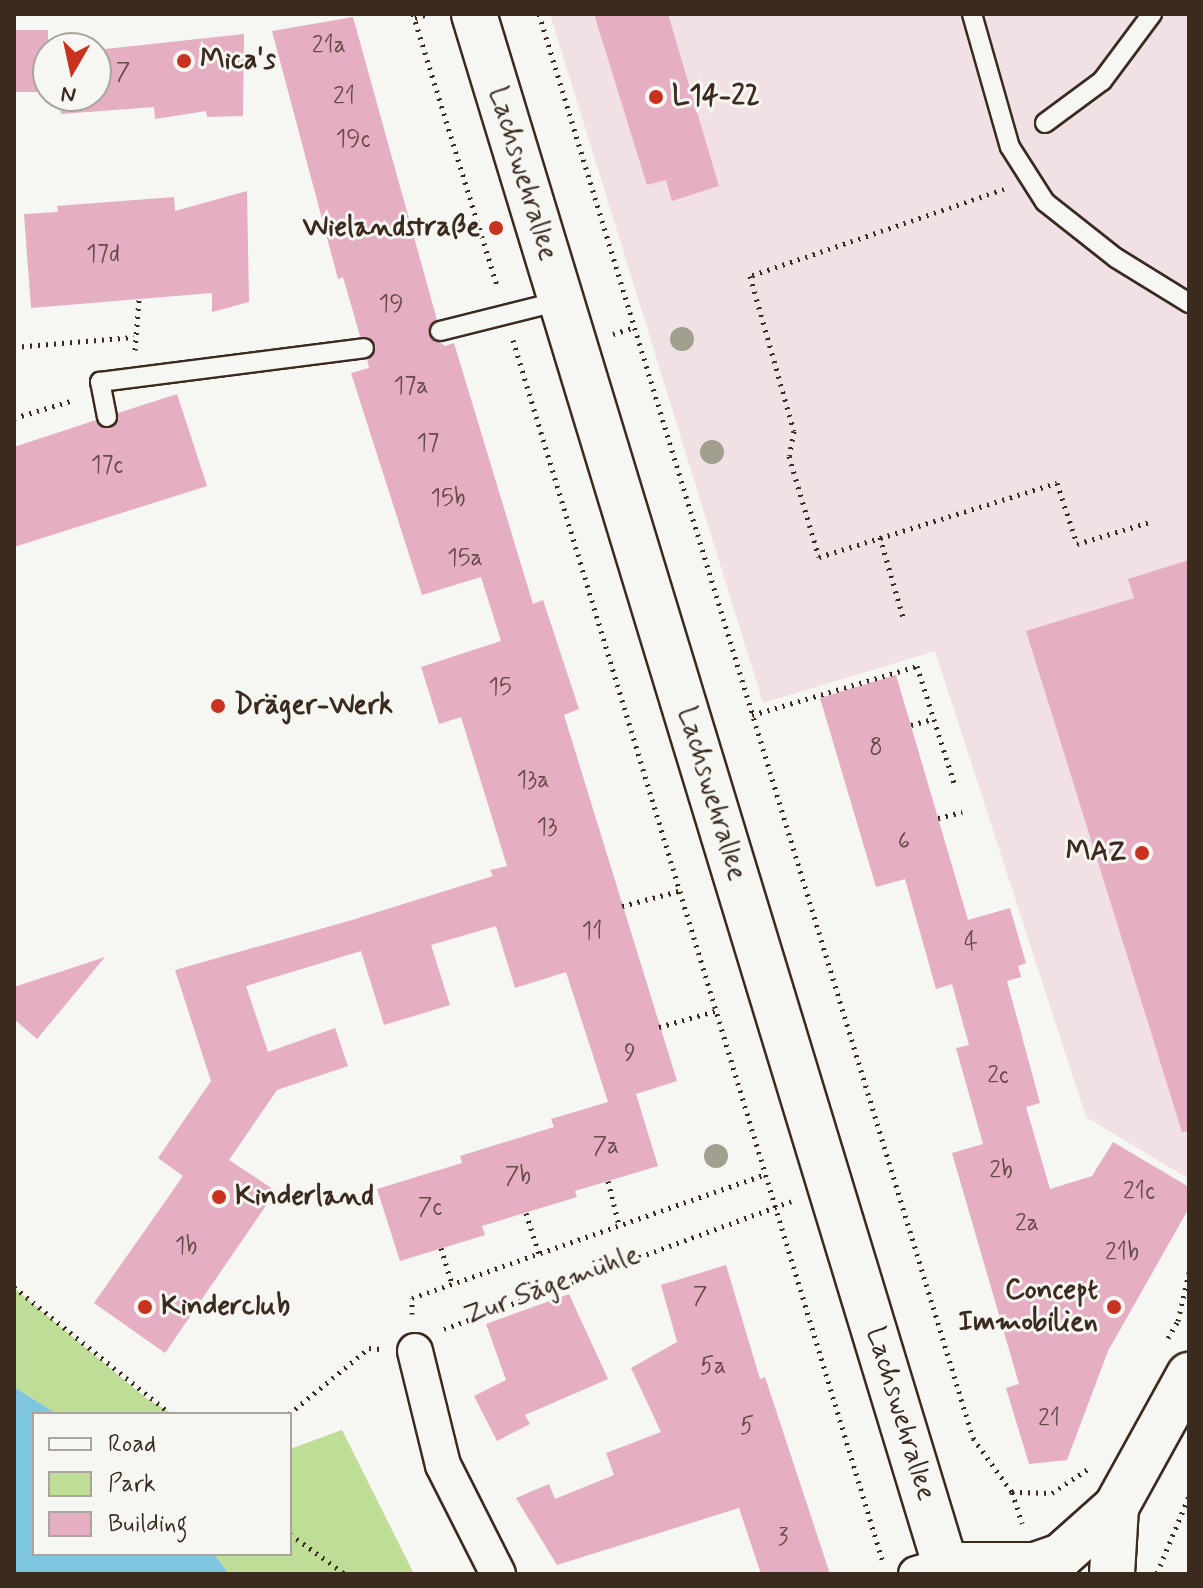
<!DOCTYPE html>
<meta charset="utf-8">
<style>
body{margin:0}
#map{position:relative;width:1203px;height:1588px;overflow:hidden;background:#f6f6f2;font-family:Mynerve,sans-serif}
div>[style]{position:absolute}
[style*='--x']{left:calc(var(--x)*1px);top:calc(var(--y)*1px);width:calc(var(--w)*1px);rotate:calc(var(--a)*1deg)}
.built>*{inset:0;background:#f1e0e4}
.green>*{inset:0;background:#bede97}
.water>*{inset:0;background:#7ec6df}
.building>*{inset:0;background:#e6aec3;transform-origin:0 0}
.path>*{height:5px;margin-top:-2.5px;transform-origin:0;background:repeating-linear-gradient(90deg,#3b2a1e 0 2px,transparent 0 8px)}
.roads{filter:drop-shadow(2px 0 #3b2a1e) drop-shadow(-2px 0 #3b2a1e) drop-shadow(0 2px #3b2a1e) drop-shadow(0 -2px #3b2a1e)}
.lane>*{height:18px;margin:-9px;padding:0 9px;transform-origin:9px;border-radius:9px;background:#f6f6f2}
.street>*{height:34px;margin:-17px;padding:0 17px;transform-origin:17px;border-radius:17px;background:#f6f6f2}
.primary>*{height:44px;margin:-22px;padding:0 22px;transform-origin:22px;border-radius:22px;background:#f6f6f2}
.trees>*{width:24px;height:24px;margin:-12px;border-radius:50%;background:#a19f8e}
.dots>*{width:22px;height:22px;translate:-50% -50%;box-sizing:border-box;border:4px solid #f6f6f2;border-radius:50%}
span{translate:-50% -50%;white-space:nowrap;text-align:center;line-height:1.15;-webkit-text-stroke:6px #f6f6f2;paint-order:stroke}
.number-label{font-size:24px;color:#664b47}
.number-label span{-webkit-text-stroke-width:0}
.poi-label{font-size:28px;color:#3b2a1e;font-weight:700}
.left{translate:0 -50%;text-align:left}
.right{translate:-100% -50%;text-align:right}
.street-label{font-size:28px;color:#3b2a1e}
.frame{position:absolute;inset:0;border:16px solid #3b2a1e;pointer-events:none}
.legend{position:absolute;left:32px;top:1412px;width:260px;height:144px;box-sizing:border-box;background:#f6f6f2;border:2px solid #aba49d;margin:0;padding:10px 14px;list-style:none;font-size:24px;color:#3b2a1e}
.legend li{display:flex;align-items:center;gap:16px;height:40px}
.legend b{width:40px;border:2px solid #aba49d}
.north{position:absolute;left:32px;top:32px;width:80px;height:80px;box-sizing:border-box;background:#f6f6f2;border:2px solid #aba49d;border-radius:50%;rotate:189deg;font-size:22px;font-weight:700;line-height:32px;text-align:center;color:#3b2a1e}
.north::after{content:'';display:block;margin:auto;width:28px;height:36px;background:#c8321e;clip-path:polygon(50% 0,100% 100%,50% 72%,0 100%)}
</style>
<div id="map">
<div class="built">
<i style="clip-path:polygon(550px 14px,1189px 14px,1189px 1179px,1086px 1117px,935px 651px,763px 703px)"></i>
</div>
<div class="green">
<i style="clip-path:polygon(14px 1288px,146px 1398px,173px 1414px,57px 1414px,14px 1387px)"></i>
<i style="clip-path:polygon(342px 1430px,414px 1574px,229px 1574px,214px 1554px,290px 1554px,290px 1449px)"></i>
</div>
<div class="water">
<i style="clip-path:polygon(14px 1387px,57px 1414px,34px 1414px,34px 1554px,214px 1554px,229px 1574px,14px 1574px)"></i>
</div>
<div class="building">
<i style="clip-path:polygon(594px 14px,668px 14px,719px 186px,672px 201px,666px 180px,647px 185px)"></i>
<i style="clip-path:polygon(353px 17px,437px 320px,429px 335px,445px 346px,454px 343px,533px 604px,543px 600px,579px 709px,564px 715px,677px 1081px,636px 1094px,658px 1166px,575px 1191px,577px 1197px,482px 1226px,485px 1235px,400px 1261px,377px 1189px,462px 1163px,460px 1156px,554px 1127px,551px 1119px,608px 1102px,566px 972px,515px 988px,496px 926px,431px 945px,450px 1005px,384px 1025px,361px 951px,246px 986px,268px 1052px,335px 1028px,348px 1066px,277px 1090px,229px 1160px,276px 1191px,165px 1353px,94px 1303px,183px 1176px,158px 1158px,211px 1081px,175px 970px,352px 920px,493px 876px,490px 870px,507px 866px,461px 717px,439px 724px,421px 667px,501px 641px,481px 577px,422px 595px,351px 373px,369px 368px,367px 359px,376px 346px,360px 336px,343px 277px,338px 279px,272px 31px)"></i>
<i style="left:48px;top:30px;width:62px;height:34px;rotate:90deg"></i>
<i style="clip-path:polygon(244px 34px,243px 116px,207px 117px,206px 111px,155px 119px,154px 107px,61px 114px,60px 96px,96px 96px,96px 50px)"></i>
<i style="clip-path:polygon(247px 191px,249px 302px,212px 312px,212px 293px,31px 308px,24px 214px,58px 212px,57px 206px,174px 197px,175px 211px)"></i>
<i style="clip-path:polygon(177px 394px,207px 486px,14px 547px,14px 447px,96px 420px,110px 429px,118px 413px)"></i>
<i style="clip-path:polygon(1189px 560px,1189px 1131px,1182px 1132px,1026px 631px,1134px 598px,1128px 579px)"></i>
<i style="clip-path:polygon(896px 675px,968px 920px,1010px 908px,1026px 963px,1018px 966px,1021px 977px,1007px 981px,1040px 1103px,1026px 1107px,1050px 1189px,1092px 1176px,1113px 1142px,1189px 1187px,1189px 1208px,1108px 1351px,1067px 1460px,1029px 1464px,1006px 1388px,1019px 1384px,952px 1153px,983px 1144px,956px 1048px,969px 1045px,952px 984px,936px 989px,905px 879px,876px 887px,820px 698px)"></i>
<i style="clip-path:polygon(105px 957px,37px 1039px,14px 1019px,14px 987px)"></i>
<i style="clip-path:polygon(726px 1265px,760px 1379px,765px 1377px,830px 1574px,761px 1574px,739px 1508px,557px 1565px,516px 1498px,549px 1484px,555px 1499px,614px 1475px,606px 1453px,661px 1432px,631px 1368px,677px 1342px,661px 1285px)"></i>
<i style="clip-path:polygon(569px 1294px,608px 1379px,525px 1415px,530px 1424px,497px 1441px,474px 1396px,506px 1380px,486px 1324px)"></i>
</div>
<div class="path">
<i style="--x:413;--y:14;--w:287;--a:72.8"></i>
<i style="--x:539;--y:14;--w:1489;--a:73.05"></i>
<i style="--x:973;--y:1438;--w:67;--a:54.2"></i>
<i style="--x:1012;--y:1492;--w:33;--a:72"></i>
<i style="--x:415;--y:18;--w:14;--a:-17"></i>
<i style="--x:1004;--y:189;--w:268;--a:161.1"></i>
<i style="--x:750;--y:276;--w:161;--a:74.2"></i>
<i style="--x:794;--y:431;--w:25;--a:101"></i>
<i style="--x:789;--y:456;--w:105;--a:73.5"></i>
<i style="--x:819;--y:557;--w:249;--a:-17.3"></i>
<i style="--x:1057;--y:483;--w:64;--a:71.8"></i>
<i style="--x:1077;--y:544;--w:79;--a:-16.8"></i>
<i style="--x:613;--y:334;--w:20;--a:-18"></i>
<i style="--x:513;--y:340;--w:1274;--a:73.16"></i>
<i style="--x:14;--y:347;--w:120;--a:-4.8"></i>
<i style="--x:135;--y:350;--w:51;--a:-85.5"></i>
<i style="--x:14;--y:418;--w:63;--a:-16.7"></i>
<i style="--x:880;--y:537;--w:83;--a:74"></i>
<i style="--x:752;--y:715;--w:172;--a:-16.5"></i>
<i style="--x:917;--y:666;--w:126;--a:72.4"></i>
<i style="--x:911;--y:725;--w:24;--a:-15"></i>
<i style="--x:938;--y:818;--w:25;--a:-14"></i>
<i style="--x:622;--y:906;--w:59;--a:-14.7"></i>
<i style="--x:659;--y:1027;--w:58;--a:-15.9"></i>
<i style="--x:608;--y:1181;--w:45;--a:76"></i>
<i style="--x:526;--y:1213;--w:43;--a:72.4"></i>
<i style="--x:441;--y:1248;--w:38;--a:73"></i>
<i style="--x:14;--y:1287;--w:202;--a:39"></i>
<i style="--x:412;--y:1314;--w:16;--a:-90"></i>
<i style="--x:412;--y:1298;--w:373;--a:-19.3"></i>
<i style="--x:444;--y:1329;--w:370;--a:-20.2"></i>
<i style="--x:1168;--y:1338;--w:20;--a:-60"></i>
<i style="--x:1178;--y:1321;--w:50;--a:-77.3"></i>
<i style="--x:289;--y:1414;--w:104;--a:-39.5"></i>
<i style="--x:369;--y:1348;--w:11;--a:5"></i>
<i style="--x:1012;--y:1492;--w:40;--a:1.4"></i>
<i style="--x:1052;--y:1493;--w:43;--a:-33.7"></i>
<i style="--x:290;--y:1534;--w:68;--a:36"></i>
<i style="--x:1157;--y:1573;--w:83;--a:-67.4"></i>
</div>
<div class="roads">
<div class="lane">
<i style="--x:972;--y:14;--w:138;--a:74.1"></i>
<i style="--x:1010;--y:147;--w:65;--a:57.5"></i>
<i style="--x:1045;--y:202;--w:90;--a:38.3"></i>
<i style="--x:1116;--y:258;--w:86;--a:31.7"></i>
<i style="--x:1045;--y:123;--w:71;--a:-36.4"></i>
<i style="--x:1102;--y:81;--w:84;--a:-53.3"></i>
<i style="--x:440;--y:331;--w:124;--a:-14"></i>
<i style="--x:107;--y:417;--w:36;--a:-101"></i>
<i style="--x:100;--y:382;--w:266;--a:-7.3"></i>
</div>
<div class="street">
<i style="--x:415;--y:1351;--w:117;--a:76.2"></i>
<i style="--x:443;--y:1465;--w:122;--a:63.2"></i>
<i style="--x:916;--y:1574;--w:30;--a:-17"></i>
</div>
<div class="primary">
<i style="--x:474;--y:14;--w:1630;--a:73.1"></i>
<i style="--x:945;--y:1565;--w:90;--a:0"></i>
<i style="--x:1035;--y:1565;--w:28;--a:-19"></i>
<i style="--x:1061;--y:1556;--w:74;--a:-41.7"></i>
<i style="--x:1112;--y:1574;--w:67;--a:-86.6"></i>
<i style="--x:1116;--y:1507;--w:151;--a:-61.1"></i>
</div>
</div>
<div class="trees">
<i style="left:682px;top:339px"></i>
<i style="left:712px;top:452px"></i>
<i style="left:716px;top:1156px"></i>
</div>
<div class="dots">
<i style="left:184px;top:61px;background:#c8321e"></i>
<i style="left:656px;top:97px;background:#c8321e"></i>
<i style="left:496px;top:228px;background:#c8321e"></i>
<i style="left:218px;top:706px;background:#c8321e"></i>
<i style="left:1142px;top:853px;background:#c8321e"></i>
<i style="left:219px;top:1197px;background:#c8321e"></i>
<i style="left:145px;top:1307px;background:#c8321e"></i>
<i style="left:1114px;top:1307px;background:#c8321e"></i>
</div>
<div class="number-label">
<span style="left:329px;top:46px">21a</span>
<span style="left:123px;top:73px">7</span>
<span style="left:344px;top:97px">21</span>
<span style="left:353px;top:140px">19c</span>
<span style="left:103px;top:255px">17d</span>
<span style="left:391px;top:305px">19</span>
<span style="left:411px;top:387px">17a</span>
<span style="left:428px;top:444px">17</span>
<span style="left:107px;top:466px">17c</span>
<span style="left:448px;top:499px">15b</span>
<span style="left:465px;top:559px">15a</span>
<span style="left:500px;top:688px">15</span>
<span style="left:876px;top:748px">8</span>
<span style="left:533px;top:781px">13a</span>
<span style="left:547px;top:828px">13</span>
<span style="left:904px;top:842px">6</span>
<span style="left:592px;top:932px">11</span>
<span style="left:971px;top:943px">4</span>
<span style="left:630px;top:1054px">9</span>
<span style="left:998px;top:1076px">2c</span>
<span style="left:606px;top:1147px">7a</span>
<span style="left:1001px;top:1171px">2b</span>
<span style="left:518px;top:1177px">7b</span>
<span style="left:1139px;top:1192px">21c</span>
<span style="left:430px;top:1208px">7c</span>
<span style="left:1027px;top:1224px">2a</span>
<span style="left:186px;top:1247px">1b</span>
<span style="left:1122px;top:1253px">21b</span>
<span style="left:700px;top:1297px">7</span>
<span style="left:713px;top:1367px">5a</span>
<span style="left:1049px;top:1419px">21</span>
<span style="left:747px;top:1427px">5</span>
<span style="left:783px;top:1538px">3</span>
</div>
<div class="poi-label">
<span class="left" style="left:200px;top:61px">Mica's</span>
<span class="left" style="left:672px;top:97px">L14-22</span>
<span class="right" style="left:480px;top:228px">Wielandstraße</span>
<span class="left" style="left:234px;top:706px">Dräger-Werk</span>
<span class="right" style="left:1126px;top:853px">MAZ</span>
<span class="left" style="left:235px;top:1197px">Kinderland</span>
<span class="right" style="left:1098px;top:1307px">Concept<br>Immobilien</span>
<span class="left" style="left:161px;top:1307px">Kinderclub</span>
</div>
<div class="street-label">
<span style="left:522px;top:174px;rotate:73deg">Lachswehrallee</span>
<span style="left:711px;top:794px;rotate:73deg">Lachswehrallee</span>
<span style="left:552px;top:1286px;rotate:-20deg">Zur Sägemühle</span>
<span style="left:900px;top:1414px;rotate:73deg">Lachswehrallee</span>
</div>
<div class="frame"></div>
<ul class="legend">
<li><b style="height:10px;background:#f6f6f2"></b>Road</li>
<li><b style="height:22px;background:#bede97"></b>Park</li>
<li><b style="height:22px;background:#e6aec3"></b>Building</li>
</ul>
<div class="north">N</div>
</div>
